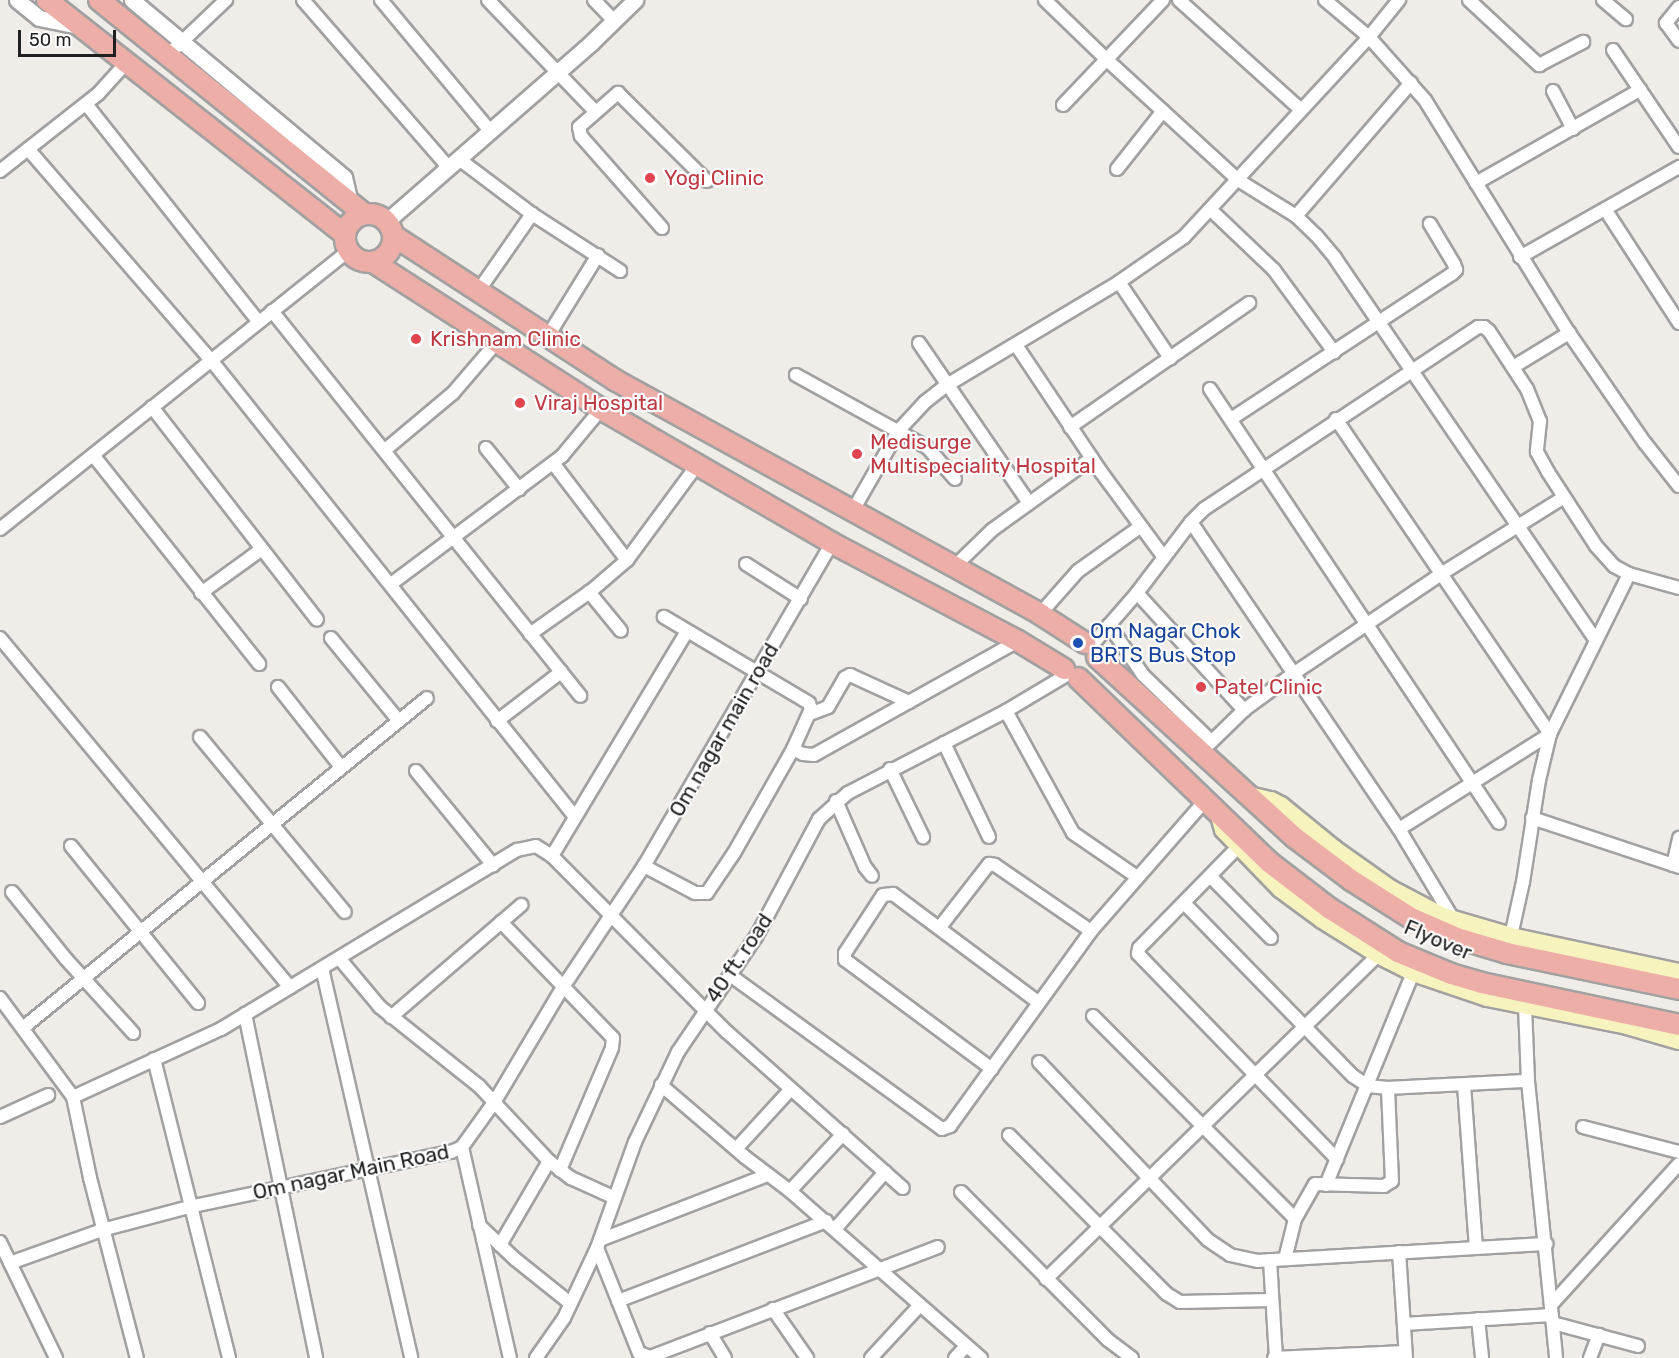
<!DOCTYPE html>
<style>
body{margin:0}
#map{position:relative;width:1679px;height:1358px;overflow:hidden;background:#f0ece7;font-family:Rubik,sans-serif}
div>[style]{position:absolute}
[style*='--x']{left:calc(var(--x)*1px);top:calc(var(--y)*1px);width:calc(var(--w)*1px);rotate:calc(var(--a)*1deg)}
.roads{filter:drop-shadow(2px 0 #a1a1a1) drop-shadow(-2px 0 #a1a1a1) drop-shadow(0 2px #a1a1a1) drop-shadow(0 -2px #a1a1a1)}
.minor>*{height:12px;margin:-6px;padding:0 6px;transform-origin:6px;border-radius:6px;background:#fff}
.tertiary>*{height:15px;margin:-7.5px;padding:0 7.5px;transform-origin:7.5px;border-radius:7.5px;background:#fff}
.secondary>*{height:16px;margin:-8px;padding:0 8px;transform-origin:8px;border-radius:8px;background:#f7f3be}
.trunk>*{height:20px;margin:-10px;padding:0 10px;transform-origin:10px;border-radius:10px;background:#eeaea8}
.trunk>.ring{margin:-10px;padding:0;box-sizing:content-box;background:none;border:20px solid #eeaea8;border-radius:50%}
.dots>*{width:16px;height:16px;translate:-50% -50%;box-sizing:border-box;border:3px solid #fff;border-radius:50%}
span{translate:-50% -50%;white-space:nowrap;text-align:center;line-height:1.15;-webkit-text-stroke:4.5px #fff;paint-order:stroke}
.health-label{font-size:21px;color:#be3a42}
.left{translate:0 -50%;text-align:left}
.transit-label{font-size:21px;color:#164399}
.street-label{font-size:21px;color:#202020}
.scale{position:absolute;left:18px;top:30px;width:98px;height:27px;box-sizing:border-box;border:3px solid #202020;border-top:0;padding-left:8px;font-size:18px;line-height:21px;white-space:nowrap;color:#202020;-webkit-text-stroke:4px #fff;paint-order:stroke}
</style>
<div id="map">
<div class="roads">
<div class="minor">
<i style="--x:303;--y:0;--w:223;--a:49"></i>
<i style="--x:381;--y:0;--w:172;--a:50.2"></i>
<i style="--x:488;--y:0;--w:154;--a:46.1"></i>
<i style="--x:594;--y:0;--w:29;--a:46"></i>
<i style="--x:1045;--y:0;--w:85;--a:44"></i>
<i style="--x:1106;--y:59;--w:179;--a:42.5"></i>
<i style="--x:1238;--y:180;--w:68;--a:31.8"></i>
<i style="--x:1296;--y:216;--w:28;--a:44"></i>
<i style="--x:1316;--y:235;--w:30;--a:50"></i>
<i style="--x:1335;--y:258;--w:463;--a:55.7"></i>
<i style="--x:1179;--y:0;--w:164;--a:42"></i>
<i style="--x:1325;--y:0;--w:57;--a:40.1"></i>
<i style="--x:1369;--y:37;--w:84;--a:48.4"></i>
<i style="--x:1425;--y:100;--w:274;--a:58.3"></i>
<i style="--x:1569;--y:333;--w:134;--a:55.4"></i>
<i style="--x:1645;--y:443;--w:55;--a:51.7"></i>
<i style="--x:1469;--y:0;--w:96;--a:42.9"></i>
<i style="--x:1539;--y:65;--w:50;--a:-27.6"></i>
<i style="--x:1603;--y:0;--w:30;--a:40"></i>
<i style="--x:1679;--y:7;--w:21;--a:129"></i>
<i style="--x:1666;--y:23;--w:22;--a:54"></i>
<i style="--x:1613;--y:50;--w:117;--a:55.8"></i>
<i style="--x:169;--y:54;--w:79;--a:-43.5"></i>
<i style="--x:1553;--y:91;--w:43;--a:62.2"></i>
<i style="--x:86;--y:104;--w:278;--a:51.6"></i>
<i style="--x:1063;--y:105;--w:145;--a:-46.4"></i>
<i style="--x:28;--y:149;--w:279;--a:49.1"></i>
<i style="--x:211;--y:360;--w:584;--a:51.46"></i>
<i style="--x:459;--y:159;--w:91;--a:37"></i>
<i style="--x:1117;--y:169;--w:74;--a:-51.6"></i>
<i style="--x:0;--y:171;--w:125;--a:-38.2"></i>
<i style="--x:98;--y:94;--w:43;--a:-47.8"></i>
<i style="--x:1476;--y:183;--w:189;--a:-29.6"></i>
<i style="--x:1605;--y:209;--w:136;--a:57"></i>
<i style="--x:1211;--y:210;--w:87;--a:43.6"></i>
<i style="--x:1274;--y:270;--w:102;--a:53.8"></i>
<i style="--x:1296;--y:216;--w:176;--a:-49.2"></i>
<i style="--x:662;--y:228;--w:123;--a:-131.4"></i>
<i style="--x:581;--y:136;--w:9;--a:-103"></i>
<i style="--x:579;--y:127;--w:52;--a:-41.1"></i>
<i style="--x:618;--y:93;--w:125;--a:44.7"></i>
<i style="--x:1520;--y:257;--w:183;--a:-29.5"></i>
<i style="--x:1119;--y:282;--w:92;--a:56.1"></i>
<i style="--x:479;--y:290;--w:93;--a:-55.1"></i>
<i style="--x:532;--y:214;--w:105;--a:32.9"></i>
<i style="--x:272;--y:311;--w:493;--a:51.3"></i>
<i style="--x:548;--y:336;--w:95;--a:-58.3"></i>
<i style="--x:919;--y:343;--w:194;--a:55.5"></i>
<i style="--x:1016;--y:345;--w:153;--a:56.2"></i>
<i style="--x:1101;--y:472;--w:104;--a:53.6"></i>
<i style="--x:1513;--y:367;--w:66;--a:-31.3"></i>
<i style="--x:796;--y:375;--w:151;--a:28.9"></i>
<i style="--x:928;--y:448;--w:41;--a:48.9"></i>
<i style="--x:1210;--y:389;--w:521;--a:56.34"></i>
<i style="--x:152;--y:407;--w:269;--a:52.2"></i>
<i style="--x:1231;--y:419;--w:264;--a:-33.3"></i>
<i style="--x:1452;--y:274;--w:6;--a:-45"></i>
<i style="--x:1456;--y:270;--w:6;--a:-108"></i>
<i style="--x:1454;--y:264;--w:47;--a:-121"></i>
<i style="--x:1336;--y:419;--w:381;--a:55.8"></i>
<i style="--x:1550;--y:734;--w:178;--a:147.8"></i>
<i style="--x:1070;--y:427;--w:218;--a:-34.7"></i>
<i style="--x:486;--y:448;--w:53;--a:51.2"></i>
<i style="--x:385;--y:450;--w:89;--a:-40"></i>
<i style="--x:453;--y:393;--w:66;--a:-49.3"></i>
<i style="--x:93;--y:455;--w:267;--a:51.5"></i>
<i style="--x:553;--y:463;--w:122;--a:52.7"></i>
<i style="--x:852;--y:512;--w:95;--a:-60.2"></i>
<i style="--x:899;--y:430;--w:38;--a:-47"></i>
<i style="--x:925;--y:402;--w:28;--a:-38"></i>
<i style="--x:947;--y:385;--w:200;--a:-30.9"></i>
<i style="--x:1119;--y:282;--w:79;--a:-34.7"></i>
<i style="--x:1184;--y:237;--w:272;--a:-47.2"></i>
<i style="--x:1369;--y:37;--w:48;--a:-51"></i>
<i style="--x:1191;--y:522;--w:371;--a:55.9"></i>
<i style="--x:1399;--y:829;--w:105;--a:59"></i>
<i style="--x:0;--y:529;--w:445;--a:-38.6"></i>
<i style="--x:746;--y:564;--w:65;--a:32.5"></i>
<i style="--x:954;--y:567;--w:53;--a:-44.2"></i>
<i style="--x:992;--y:530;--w:123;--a:-35.8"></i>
<i style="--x:391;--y:584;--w:214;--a:-36.8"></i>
<i style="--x:562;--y:456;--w:61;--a:-50.3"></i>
<i style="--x:589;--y:592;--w:50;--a:50.6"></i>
<i style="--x:201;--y:593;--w:75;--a:-35.8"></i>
<i style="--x:1137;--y:593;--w:159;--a:47.6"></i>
<i style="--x:1040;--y:614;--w:57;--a:-48.5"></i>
<i style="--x:1078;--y:571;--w:77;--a:-35.5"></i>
<i style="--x:1109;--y:625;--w:60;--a:55.8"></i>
<i style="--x:1143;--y:675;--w:93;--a:44.1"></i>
<i style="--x:530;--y:634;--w:75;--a:-35.2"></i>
<i style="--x:591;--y:591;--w:48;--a:-40.7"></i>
<i style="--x:627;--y:560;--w:118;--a:-53.6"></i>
<i style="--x:0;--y:638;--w:454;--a:50.3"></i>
<i style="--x:331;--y:638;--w:106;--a:50.7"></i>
<i style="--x:1091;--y:646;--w:70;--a:-49"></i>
<i style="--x:1137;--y:593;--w:89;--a:-52.7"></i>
<i style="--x:1191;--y:522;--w:18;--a:-45"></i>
<i style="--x:1204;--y:509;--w:329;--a:-33.6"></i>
<i style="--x:1478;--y:327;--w:6;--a:0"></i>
<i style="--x:1484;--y:327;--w:6;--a:39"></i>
<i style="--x:1489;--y:331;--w:69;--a:56.8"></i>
<i style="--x:1527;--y:389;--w:35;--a:68"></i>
<i style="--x:1540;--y:421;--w:31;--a:96"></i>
<i style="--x:1537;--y:452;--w:23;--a:61"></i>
<i style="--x:1548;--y:472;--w:88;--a:57"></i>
<i style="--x:1596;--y:546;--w:27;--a:48"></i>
<i style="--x:1614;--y:566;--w:17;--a:28"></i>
<i style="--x:1629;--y:574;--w:52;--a:15.6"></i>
<i style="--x:278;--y:687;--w:102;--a:51.8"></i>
<i style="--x:1006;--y:711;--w:139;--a:61.2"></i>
<i style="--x:1073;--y:833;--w:78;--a:34.5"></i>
<i style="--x:810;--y:714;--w:19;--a:-21"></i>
<i style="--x:828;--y:707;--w:34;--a:-60"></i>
<i style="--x:845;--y:678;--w:6;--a:-31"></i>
<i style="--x:850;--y:675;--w:65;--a:24.6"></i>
<i style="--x:497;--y:721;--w:81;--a:-37.4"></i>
<i style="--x:200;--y:737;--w:227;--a:50.4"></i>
<i style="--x:944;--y:743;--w:104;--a:64.4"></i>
<i style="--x:793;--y:749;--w:11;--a:27"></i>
<i style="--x:803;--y:754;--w:11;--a:5"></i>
<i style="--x:814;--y:755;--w:234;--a:-29.2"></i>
<i style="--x:1201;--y:752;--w:60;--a:-44.3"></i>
<i style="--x:1244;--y:710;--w:61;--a:-36.3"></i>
<i style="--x:1293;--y:674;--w:179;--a:-34"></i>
<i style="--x:1441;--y:574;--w:145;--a:-32"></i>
<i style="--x:890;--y:769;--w:76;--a:64.1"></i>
<i style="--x:416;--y:771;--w:122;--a:50.7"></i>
<i style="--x:836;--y:801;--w:72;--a:66.3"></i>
<i style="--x:865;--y:867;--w:11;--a:52"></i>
<i style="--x:1532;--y:818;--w:155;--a:18.4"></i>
<i style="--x:71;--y:846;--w:202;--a:51"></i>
<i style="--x:1238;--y:847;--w:141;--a:134.4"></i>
<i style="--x:1139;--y:948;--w:6;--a:99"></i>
<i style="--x:1138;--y:954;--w:286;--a:45.9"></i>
<i style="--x:552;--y:856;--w:262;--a:-59"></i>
<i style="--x:1673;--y:865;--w:28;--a:-77"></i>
<i style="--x:644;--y:866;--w:58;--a:27.9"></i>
<i style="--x:695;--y:893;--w:12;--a:0"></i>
<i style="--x:707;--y:893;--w:48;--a:-56"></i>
<i style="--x:734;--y:853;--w:120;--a:-60.4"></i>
<i style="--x:793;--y:749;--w:44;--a:-65.8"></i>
<i style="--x:811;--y:709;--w:6;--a:-108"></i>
<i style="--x:809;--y:703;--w:169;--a:-149.3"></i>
<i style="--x:1210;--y:876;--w:87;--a:45.5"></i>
<i style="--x:12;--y:892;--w:86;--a:51.1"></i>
<i style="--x:66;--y:959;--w:100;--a:47.8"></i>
<i style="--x:1184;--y:903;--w:242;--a:45.7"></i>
<i style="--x:1353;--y:1076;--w:18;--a:34"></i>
<i style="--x:1368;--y:1086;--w:20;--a:6"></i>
<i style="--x:1388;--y:1088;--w:140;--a:-2.9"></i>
<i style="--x:501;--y:922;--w:161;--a:46"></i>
<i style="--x:613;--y:1038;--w:10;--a:96"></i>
<i style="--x:612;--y:1048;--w:133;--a:113.1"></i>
<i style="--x:940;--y:927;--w:80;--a:-52.1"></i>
<i style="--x:989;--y:864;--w:6;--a:9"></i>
<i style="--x:995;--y:865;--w:116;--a:34.5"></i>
<i style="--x:1511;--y:936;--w:55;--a:-77.5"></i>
<i style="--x:1523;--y:882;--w:103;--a:-81.1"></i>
<i style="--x:1539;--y:780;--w:47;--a:-76.6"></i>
<i style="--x:1550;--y:734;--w:178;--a:-63.7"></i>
<i style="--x:339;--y:958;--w:64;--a:50.1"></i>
<i style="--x:380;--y:1007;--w:127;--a:38.6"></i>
<i style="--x:479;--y:1086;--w:103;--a:47"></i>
<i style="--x:549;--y:1161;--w:28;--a:38"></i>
<i style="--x:571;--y:1178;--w:46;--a:24.3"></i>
<i style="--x:322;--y:968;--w:400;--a:77.1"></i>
<i style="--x:730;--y:975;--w:262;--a:36"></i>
<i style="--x:942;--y:1129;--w:9;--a:-21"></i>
<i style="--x:950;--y:1126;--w:241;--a:-54.1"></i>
<i style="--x:1091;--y:931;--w:173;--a:-48.8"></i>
<i style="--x:0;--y:998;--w:123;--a:53.6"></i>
<i style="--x:73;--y:1097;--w:83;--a:78.1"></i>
<i style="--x:90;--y:1178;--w:186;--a:75.4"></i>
<i style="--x:1525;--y:1006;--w:75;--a:87.7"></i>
<i style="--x:1528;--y:1081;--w:278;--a:84.2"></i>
<i style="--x:245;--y:1014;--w:351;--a:78.3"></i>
<i style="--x:1093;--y:1016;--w:286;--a:45.1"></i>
<i style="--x:1295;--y:1219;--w:41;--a:104"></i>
<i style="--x:391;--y:1017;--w:172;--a:-40.7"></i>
<i style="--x:24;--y:1027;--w:520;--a:-39.23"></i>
<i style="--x:154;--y:1059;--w:308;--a:75.9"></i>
<i style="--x:1039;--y:1062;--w:245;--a:46.5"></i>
<i style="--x:1208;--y:1240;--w:27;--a:34"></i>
<i style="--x:1230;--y:1255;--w:29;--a:12"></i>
<i style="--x:1258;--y:1261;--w:289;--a:-3.4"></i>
<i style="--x:992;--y:1069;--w:183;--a:-143.4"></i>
<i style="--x:845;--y:960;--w:7;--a:-90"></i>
<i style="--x:845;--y:953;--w:69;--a:-56.8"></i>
<i style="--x:883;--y:895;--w:10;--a:-6"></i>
<i style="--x:893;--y:894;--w:181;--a:36.7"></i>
<i style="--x:661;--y:1085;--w:111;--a:40.6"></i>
<i style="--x:745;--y:1157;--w:56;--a:37.1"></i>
<i style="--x:790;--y:1191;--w:254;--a:41.2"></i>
<i style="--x:1464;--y:1085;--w:163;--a:85.8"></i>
<i style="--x:73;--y:1097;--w:163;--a:-24.7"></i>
<i style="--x:221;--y:1029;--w:346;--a:-31.2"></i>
<i style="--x:517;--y:850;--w:19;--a:-12"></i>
<i style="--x:536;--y:846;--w:19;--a:32"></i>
<i style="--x:552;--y:856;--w:248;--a:45.2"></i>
<i style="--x:727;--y:1032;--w:235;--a:41.6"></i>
<i style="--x:0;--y:1117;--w:53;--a:-24.6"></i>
<i style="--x:1583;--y:1127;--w:99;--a:14.6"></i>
<i style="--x:1009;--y:1135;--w:224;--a:45.2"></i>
<i style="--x:1167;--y:1294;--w:15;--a:32"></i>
<i style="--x:1180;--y:1302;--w:92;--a:-1.2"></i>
<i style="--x:462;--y:1147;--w:216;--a:77.2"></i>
<i style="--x:736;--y:1149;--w:81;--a:-47.5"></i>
<i style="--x:1326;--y:1185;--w:229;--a:-67.7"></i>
<i style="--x:790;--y:1191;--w:78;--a:-47.1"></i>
<i style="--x:961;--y:1192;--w:209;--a:45.2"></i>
<i style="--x:1108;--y:1340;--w:30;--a:37"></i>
<i style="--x:1295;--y:1219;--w:40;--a:-60.3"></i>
<i style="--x:1315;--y:1184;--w:69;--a:1.7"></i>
<i style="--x:1384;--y:1186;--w:9;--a:-32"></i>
<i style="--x:1392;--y:1181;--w:93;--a:-92.5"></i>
<i style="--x:479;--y:1225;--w:50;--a:43.4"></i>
<i style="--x:515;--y:1259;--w:70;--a:38.7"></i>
<i style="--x:835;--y:1229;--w:76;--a:-48.7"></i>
<i style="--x:600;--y:1240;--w:180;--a:-21.2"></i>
<i style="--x:0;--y:1242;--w:129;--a:64.2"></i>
<i style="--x:500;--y:1245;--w:97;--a:-59.7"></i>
<i style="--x:597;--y:1248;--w:113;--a:68.2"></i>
<i style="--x:639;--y:1353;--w:12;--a:20"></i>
<i style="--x:650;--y:1357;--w:308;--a:-20.9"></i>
<i style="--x:1399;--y:1252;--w:106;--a:86.2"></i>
<i style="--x:1270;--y:1260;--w:98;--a:86.5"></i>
<i style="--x:10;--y:1263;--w:98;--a:-19.7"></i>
<i style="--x:102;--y:1230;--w:90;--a:-14.8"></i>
<i style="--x:189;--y:1207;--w:268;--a:-11.9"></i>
<i style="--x:451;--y:1152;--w:12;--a:-24"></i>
<i style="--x:462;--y:1147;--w:57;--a:-54.3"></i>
<i style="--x:495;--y:1101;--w:133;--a:-59.2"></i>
<i style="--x:563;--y:987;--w:146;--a:-56.2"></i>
<i style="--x:644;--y:866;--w:374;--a:-59.8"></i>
<i style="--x:1046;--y:1279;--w:464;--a:-44.3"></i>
<i style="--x:618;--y:1301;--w:223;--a:-21"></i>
<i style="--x:1551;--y:1305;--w:190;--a:-47.8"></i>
<i style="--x:773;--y:1309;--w:60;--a:55.2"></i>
<i style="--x:1478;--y:1319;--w:39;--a:84"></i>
<i style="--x:1553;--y:1323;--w:88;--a:15.1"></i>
<i style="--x:1404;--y:1324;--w:148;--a:-3.5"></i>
<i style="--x:710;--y:1333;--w:29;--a:59"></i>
<i style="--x:536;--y:1358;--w:49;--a:-55"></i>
<i style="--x:564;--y:1318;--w:77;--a:-64.8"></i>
<i style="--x:597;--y:1248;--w:113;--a:-70.3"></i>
<i style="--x:635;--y:1142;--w:100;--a:-64.5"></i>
<i style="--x:678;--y:1052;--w:139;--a:-55.9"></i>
<i style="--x:756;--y:937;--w:134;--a:-61.9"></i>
<i style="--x:819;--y:819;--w:39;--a:-42"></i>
<i style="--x:848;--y:793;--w:178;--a:-27.4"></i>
<i style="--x:1006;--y:711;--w:72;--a:-30.8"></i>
<i style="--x:871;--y:1358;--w:72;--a:-47.2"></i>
<i style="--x:955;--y:1358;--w:16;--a:-47"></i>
<i style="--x:1274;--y:1358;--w:131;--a:-2.6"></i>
<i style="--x:1590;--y:1358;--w:25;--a:-69"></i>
</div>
<div class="tertiary">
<i style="--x:17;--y:0;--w:28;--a:39"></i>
<i style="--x:39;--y:18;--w:41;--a:11.3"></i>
<i style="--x:132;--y:0;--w:276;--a:39.9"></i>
<i style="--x:344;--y:177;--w:26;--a:77"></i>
<i style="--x:387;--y:221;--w:271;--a:-41.1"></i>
<i style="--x:591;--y:43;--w:62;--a:-44.3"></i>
</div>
<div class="secondary">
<i style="--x:1249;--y:795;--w:23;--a:13"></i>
<i style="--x:1271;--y:800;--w:11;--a:27"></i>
<i style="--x:1281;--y:805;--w:70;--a:39.2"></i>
<i style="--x:1335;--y:849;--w:67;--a:35.3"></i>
<i style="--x:1390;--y:888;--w:60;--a:27.8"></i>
<i style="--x:1443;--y:916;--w:71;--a:16.4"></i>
<i style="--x:1511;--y:936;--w:172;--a:12.1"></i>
<i style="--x:1219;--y:816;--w:15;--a:74"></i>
<i style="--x:1223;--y:830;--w:82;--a:46"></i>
<i style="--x:1280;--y:889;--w:52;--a:36.4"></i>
<i style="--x:1322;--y:920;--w:66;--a:32"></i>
<i style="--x:1378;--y:955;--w:39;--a:27"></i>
<i style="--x:1413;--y:973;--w:78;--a:18.7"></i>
<i style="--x:1487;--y:998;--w:143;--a:11.3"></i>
<i style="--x:1627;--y:1026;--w:54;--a:16.1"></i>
</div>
<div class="trunk">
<i style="--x:47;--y:0;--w:378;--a:38.2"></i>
<i style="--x:99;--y:0;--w:341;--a:38.9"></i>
<i class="ring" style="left:345px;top:214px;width:28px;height:28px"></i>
<i style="--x:394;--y:236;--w:264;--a:33.1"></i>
<i style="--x:615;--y:380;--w:485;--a:28.8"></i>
<i style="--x:1040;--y:614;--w:54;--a:32.8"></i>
<i style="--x:373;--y:262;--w:271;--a:32.8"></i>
<i style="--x:601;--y:409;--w:267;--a:30.1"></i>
<i style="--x:832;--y:543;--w:210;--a:27.8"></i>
<i style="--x:1018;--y:641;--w:54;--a:31.3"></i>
<i style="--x:1097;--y:657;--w:267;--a:42.4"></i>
<i style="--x:1294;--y:837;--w:71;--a:37"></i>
<i style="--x:1351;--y:880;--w:71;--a:32.3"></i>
<i style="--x:1411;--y:918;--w:50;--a:23.5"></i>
<i style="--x:1457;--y:938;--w:52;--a:16.7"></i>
<i style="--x:1507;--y:953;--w:176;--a:11.8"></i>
<i style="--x:1078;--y:678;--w:265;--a:43.9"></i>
<i style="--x:1269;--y:862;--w:76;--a:37.5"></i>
<i style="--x:1329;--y:908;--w:82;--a:32.5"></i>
<i style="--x:1398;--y:952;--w:57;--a:22.5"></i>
<i style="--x:1451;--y:974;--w:32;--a:16"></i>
<i style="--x:1482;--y:983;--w:201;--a:12"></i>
</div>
</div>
<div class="dots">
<i style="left:650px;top:178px;background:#e0444e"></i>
<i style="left:416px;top:339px;background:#e0444e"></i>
<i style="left:520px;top:403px;background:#e0444e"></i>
<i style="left:857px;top:454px;background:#e0444e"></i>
<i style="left:1078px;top:643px;background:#1a4fb4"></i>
<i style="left:1201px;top:687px;background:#e0444e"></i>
</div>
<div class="health-label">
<span class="left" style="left:664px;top:178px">Yogi Clinic</span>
<span class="left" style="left:430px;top:339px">Krishnam Clinic</span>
<span class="left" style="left:534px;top:403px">Viraj Hospital</span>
<span class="left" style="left:870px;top:454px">Medisurge<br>Multispeciality Hospital</span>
<span class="left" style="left:1214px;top:687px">Patel Clinic</span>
</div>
<div class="transit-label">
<span class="left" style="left:1090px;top:643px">Om Nagar Chok<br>BRTS Bus Stop</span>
</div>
<div class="street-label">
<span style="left:724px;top:730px;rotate:-60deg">Om nagar main road</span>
<span style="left:1438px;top:940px;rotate:23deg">Flyover</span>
<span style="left:739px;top:958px;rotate:-56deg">40 ft. road</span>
<span style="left:351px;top:1172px;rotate:-12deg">Om nagar Main Road</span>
</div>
<div class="scale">50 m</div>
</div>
